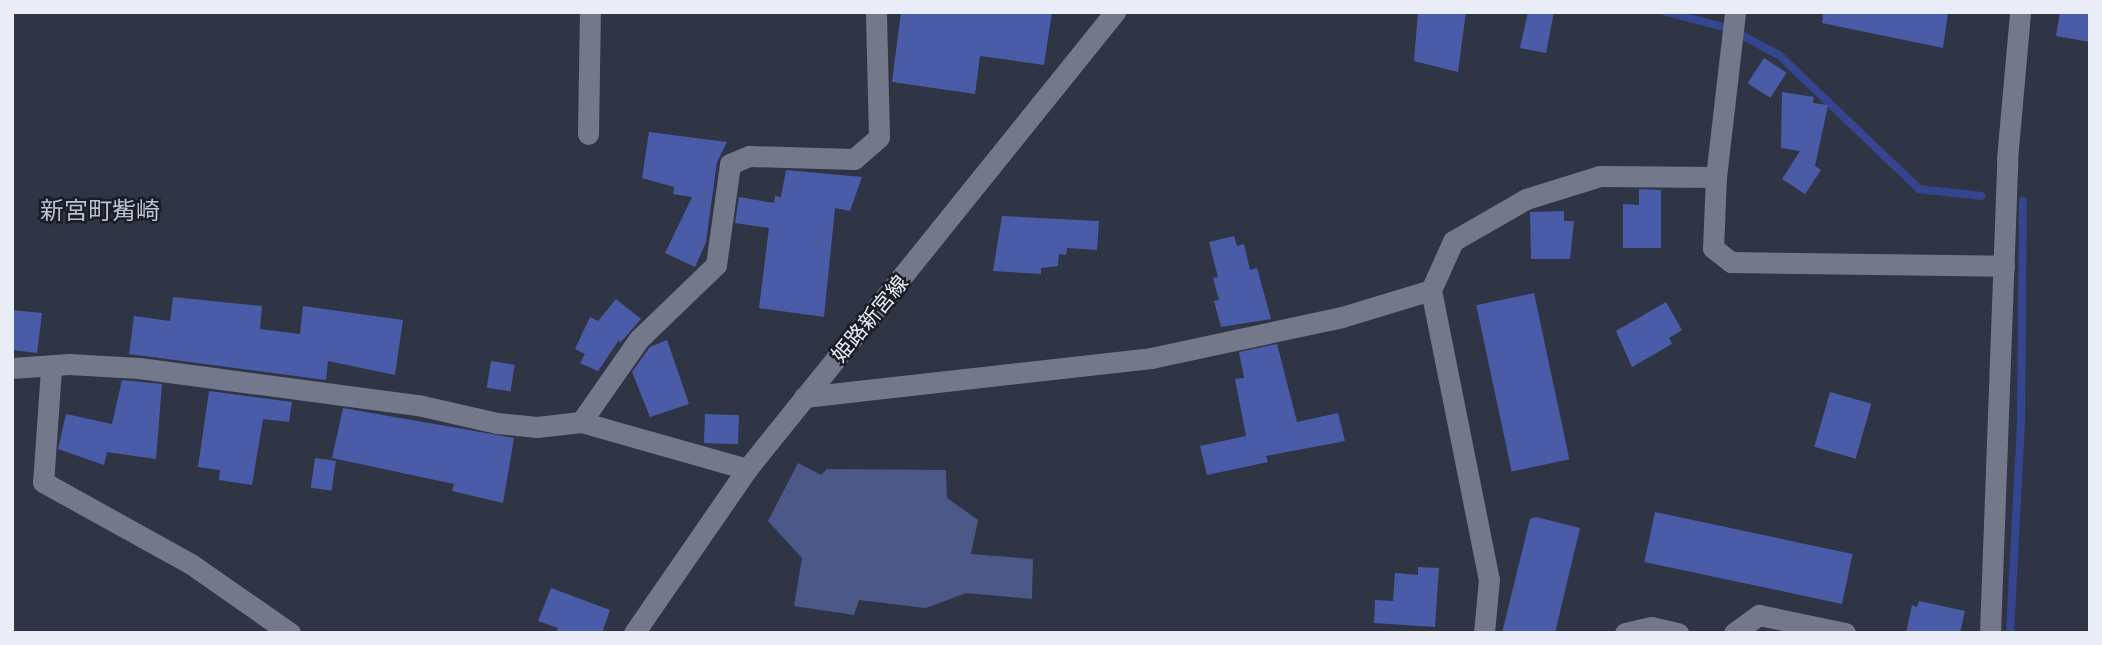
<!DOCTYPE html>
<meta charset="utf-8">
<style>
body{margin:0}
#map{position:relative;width:2102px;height:645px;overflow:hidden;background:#303545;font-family:"Nunito Sans","Noto Sans JP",sans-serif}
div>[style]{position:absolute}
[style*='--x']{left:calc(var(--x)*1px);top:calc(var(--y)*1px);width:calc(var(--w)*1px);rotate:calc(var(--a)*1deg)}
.green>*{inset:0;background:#4b5888}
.stream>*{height:8px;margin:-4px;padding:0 4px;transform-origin:4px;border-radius:4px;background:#36458f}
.building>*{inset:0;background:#4a5ca7;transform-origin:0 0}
.street>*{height:21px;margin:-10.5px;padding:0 10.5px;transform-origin:10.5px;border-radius:10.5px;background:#73798b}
.secondary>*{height:21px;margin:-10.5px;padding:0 10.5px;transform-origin:10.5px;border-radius:10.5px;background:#73798b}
span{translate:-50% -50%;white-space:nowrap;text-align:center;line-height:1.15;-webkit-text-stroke:5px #1b1d25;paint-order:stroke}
.street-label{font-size:21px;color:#eaedf8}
.quarter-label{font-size:24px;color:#bbc1d5}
.frame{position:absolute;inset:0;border:14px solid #eaedf8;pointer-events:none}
</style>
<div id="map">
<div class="green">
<i style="clip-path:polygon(798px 463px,821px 475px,827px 469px,946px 470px,947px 498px,978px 520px,971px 554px,1033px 559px,1032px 599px,966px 593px,926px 608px,859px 600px,854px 615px,794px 606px,802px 558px,768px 521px)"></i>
</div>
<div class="stream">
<i style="--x:1666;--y:12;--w:64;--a:14.5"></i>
<i style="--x:1728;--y:28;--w:58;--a:27.9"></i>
<i style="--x:1779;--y:55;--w:194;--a:43.7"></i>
<i style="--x:1919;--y:189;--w:63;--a:6.3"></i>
<i style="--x:2010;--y:633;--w:210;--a:-87"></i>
<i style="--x:2021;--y:423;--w:222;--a:-89.5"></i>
</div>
<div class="building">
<i style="clip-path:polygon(901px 12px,1052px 12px,1044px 65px,980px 56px,975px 94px,892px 82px)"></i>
<i style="clip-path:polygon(1418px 12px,1466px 12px,1458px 72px,1414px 61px)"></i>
<i style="clip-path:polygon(1528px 12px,1554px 12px,1546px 53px,1520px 48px)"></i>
<i style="clip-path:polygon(1823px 12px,1948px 12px,1943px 48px,1822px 23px)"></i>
<i style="clip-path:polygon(2060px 12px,2090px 12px,2090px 42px,2056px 36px)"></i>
<i style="left:1764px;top:58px;width:27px;height:30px;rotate:33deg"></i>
<i style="clip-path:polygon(1782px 92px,1814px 97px,1813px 103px,1828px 105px,1815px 166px,1821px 170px,1805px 194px,1782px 179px,1800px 151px,1781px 148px)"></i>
<i style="clip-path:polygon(649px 132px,727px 142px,717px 162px,706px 242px,695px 267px,665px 253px,692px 197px,673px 194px,674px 187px,642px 178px)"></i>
<i style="clip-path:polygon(786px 170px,862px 177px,850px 211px,835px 208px,824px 317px,759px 308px,769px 228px,735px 223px,739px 197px,774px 203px,775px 196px,781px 197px)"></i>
<i style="clip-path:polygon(1639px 189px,1661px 190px,1661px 248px,1623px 248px,1623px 204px,1639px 205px)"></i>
<i style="clip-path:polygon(1564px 211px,1564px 221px,1574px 221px,1570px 259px,1531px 259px,1530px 212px)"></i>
<i style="clip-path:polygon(1002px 216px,1099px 221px,1097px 250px,1067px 248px,1066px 255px,1059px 254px,1058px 266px,1041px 268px,1041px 274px,993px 271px)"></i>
<i style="clip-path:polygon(1234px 236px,1237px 246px,1244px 244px,1250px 270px,1257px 268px,1271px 319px,1221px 327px,1214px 301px,1219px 300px,1213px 278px,1218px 277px,1209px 242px)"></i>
<i style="left:1534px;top:293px;width:170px;height:59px;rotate:78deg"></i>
<i style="clip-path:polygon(173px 297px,262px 306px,260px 329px,300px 334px,303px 306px,403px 320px,395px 375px,328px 361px,326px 380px,129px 354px,134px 316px,170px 321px)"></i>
<i style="clip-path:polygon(616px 299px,641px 319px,620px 343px,619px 340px,598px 371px,580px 363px,585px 354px,575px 349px,590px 317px,598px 321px)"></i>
<i style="clip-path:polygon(1666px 302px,1682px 330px,1669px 338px,1672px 344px,1632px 367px,1616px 331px)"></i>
<i style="clip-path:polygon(12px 310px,42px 313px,37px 353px,12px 350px)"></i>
<i style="clip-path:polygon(667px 340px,689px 404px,650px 417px,632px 372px,650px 347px)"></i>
<i style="clip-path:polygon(1277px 344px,1297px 422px,1338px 413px,1345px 441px,1266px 456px,1268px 462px,1207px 475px,1200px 446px,1246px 436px,1235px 379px,1244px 378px,1239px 352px)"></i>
<i style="left:491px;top:361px;width:24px;height:27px;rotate:9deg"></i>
<i style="clip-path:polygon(122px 380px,162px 384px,156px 459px,107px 452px,104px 465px,58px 449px,66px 414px,112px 424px)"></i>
<i style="clip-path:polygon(209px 391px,292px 402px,289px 422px,263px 419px,252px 485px,219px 480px,220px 470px,198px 467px)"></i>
<i style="left:1830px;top:392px;width:43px;height:57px;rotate:16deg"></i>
<i style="clip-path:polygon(343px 408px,514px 438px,503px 503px,452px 491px,454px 484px,332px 458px)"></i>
<i style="left:705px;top:414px;width:34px;height:29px;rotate:2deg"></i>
<i style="left:315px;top:458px;width:21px;height:30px;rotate:8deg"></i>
<i style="left:1655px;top:512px;width:202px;height:51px;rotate:12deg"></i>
<i style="clip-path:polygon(1536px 517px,1580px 528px,1555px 633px,1502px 633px,1530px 519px)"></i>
<i style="clip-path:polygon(1418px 567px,1439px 568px,1435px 627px,1374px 623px,1375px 600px,1393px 601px,1395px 573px,1418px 575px)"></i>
<i style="clip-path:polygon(551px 588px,610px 610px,602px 633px,556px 633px,558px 628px,538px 621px)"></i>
<i style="clip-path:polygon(1919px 601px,1965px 611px,1960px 633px,1906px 633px,1912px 605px,1917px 607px)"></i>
</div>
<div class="street">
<i style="--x:588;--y:134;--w:122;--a:-89.1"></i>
<i style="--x:1716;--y:177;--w:71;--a:92.4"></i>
<i style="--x:1713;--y:248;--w:23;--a:38"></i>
<i style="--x:1731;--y:262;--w:273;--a:0.8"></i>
<i style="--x:1431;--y:290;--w:295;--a:78.7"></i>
<i style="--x:1489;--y:579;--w:54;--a:95.3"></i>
<i style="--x:12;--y:368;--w:57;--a:-4"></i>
<i style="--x:69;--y:364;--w:70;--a:3.3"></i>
<i style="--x:139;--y:368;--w:281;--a:7.6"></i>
<i style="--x:418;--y:405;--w:81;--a:12.8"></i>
<i style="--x:497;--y:423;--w:40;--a:5.7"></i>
<i style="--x:537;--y:427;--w:44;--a:-6.5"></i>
<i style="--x:581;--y:422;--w:173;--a:15.8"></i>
<i style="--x:51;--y:369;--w:113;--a:94"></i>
<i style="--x:43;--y:482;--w:169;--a:29"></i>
<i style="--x:191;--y:564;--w:121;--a:34.9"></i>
<i style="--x:804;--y:397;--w:349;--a:-6.4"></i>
<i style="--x:1151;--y:358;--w:195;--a:-12.1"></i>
<i style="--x:1342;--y:317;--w:93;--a:-16.9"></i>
<i style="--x:1431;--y:290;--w:54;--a:-65.8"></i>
<i style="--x:1453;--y:241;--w:84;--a:-29.9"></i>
<i style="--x:1526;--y:199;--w:77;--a:-17.3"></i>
<i style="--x:1600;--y:176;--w:116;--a:0.5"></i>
<i style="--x:1716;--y:177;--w:166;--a:-83.4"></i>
<i style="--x:581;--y:422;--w:101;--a:-55.1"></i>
<i style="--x:639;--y:339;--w:107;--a:-43.9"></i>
<i style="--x:716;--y:265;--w:102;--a:-82.1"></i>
<i style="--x:730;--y:164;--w:21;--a:-23"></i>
<i style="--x:749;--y:156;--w:105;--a:1.6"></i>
<i style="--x:854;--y:159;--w:33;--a:-41"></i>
<i style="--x:879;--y:137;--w:125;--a:-91.4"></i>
<i style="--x:1625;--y:633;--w:27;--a:-13"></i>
<i style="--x:1651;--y:627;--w:28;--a:13"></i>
<i style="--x:1734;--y:633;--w:31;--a:-36"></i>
<i style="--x:1759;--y:615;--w:88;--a:11.8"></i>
</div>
<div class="secondary">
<i style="--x:634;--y:633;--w:199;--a:-55.4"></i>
<i style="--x:747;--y:469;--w:587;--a:-51.16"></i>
<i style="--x:1990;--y:633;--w:474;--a:-87.9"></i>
<i style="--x:2007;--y:159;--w:148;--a:-84.9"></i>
</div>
<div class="street-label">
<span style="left:870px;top:319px;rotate:-50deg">姫路新宮線</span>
</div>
<div class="quarter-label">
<span style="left:100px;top:212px">新宮町觜崎</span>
</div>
<div class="frame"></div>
</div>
